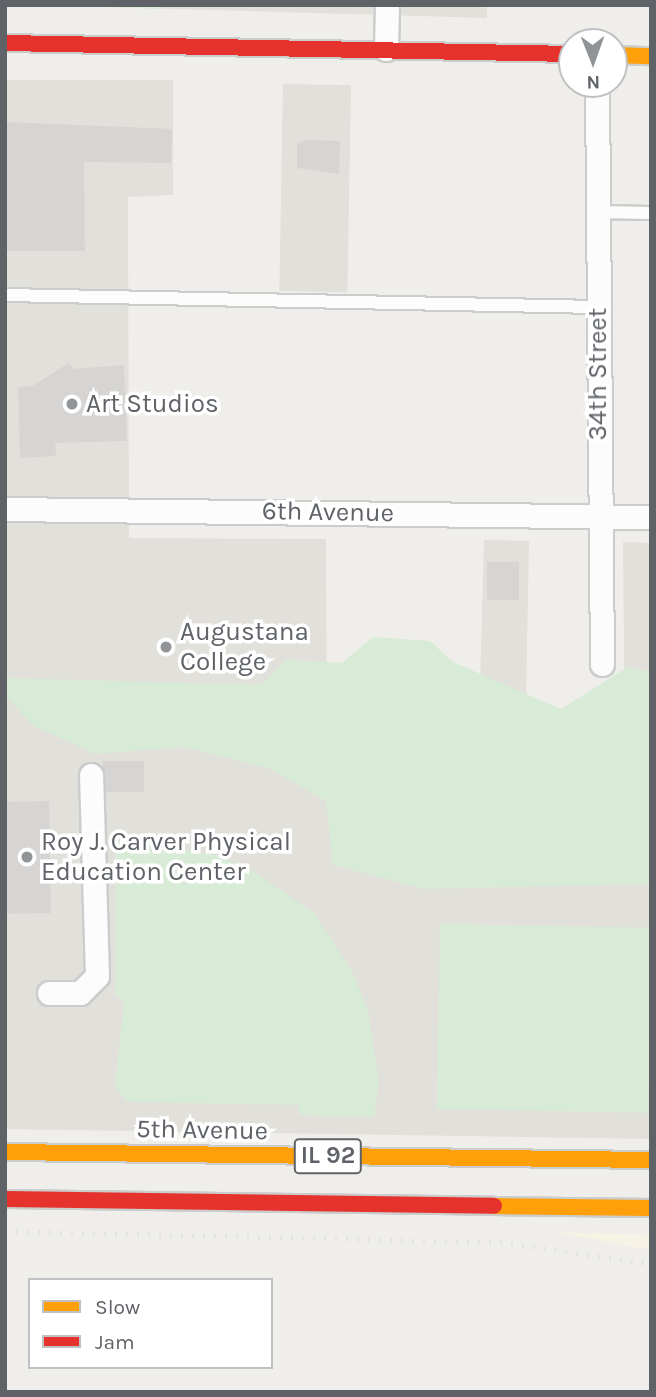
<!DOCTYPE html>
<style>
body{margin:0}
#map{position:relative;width:656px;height:1397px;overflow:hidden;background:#efeeea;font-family:Karla,sans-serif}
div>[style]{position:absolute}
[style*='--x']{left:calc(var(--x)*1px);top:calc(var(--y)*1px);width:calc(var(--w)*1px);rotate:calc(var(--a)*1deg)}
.commercial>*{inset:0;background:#f7f3e4}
.education>*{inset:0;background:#e2e0da;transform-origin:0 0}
.green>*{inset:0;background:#d8ebd6;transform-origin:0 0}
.building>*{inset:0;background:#d6d5d3;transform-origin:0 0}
.roads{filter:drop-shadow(2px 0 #cbcccc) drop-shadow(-2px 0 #cbcccc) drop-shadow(0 2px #cbcccc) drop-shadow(0 -2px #cbcccc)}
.lane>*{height:12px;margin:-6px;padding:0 6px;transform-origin:6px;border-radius:6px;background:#fdfcfc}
.street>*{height:23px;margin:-11.5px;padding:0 11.5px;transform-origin:11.5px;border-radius:11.5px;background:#fdfcfc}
.slow>*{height:16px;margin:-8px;padding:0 8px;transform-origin:8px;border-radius:8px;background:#ff9f0a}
.jam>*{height:16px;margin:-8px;padding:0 8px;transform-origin:8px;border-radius:8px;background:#e5322d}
.rail>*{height:5px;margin-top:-2.5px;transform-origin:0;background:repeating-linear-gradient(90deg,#e4e4e4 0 2px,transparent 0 11px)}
.dots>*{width:19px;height:19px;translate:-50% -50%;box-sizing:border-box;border:4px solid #fff;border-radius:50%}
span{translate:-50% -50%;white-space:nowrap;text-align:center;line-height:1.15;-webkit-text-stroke:7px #fff;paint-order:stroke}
.shield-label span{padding:2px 5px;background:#fff;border:2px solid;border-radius:5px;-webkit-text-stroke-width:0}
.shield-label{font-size:24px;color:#5f6368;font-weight:700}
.street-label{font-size:26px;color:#5f6368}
.poi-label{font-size:26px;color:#5f6368}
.left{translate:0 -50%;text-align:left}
.frame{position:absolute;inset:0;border:7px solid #5f6368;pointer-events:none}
.legend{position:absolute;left:28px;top:1278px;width:245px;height:91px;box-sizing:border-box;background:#fff;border:2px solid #bfc1c3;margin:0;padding:9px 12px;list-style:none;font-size:21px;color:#5f6368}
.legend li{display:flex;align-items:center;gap:14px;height:35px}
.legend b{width:35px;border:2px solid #bfc1c3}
.north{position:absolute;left:558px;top:28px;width:70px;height:70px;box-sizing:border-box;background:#fff;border:2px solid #bfc1c3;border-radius:50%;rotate:179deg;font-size:19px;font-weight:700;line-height:28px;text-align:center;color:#5f6368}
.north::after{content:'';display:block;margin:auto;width:24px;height:32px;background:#919496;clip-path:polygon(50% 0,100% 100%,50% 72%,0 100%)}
</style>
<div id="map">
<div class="commercial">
<i style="clip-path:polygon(556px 1232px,651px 1235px,651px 1250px,555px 1232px)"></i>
</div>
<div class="education">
<i style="clip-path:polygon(42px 5px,487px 5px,487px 18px)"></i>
<i style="clip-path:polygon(5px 80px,173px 80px,173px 195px,128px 197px,129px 538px,326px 539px,327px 750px,478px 756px,484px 540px,529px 541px,525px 757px,625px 759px,623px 542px,651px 543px,651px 1139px,5px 1129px)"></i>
<i style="left:283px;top:84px;width:68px;height:207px;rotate:1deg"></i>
</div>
<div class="green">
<i style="clip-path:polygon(55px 5px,160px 5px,160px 9px)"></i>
<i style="clip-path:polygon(373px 637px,430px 641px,453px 662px,561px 709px,628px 667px,651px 672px,651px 884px,425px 889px,333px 865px,326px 801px,268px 768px,184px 747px,95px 754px,32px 725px,5px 695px,5px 678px,261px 685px,286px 660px,342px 663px)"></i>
<i style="clip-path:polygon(116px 842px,155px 844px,219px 856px,251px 870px,314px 913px,352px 971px,368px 1011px,379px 1083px,374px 1117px,300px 1115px,298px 1105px,127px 1102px,115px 1086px,124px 1002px,115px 995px)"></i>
<i style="left:440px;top:924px;width:211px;height:185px;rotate:1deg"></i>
</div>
<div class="building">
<i style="clip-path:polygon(5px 122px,172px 129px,171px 163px,84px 162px,85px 251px,5px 251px)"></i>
<i style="clip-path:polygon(307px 140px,340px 141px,339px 174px,297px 168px,297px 143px)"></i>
<i style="clip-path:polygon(69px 363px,73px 369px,124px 365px,127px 441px,55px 443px,56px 456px,20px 458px,18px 387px,32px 386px)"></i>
<i style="left:487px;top:562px;width:32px;height:38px"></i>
<i style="left:103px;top:761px;width:41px;height:31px"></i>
<i style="left:49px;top:801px;width:112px;height:44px;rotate:89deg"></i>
</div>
<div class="roads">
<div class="lane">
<i style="--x:598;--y:212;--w:53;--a:1.1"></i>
<i style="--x:5;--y:295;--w:592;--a:1.16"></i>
</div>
<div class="street">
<i style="--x:386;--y:49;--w:44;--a:-88.7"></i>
<i style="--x:597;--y:84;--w:580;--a:89.51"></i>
<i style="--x:5;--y:509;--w:646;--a:0.71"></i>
<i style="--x:49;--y:993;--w:31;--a:0"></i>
<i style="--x:80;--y:993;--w:24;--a:-45"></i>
<i style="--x:97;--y:976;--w:201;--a:-91.7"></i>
</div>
<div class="slow">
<i style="--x:614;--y:55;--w:37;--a:2"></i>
<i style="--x:5;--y:1152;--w:646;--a:0.71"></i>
<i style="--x:494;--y:1206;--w:157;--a:0.7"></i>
</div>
<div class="jam">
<i style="--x:5;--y:43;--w:567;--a:1.11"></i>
<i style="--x:5;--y:1199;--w:489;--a:0.8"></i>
</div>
</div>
<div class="rail">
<i style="--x:5;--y:1231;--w:495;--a:1.3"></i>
<i style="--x:500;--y:1242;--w:153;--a:8.3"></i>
</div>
<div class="dots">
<i style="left:72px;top:404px;background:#919496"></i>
<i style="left:166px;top:647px;background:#919496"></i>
<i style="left:27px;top:857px;background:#919496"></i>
</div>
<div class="shield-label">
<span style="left:328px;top:1156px">IL 92</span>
</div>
<div class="street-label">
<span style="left:598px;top:374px;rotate:-90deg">34th Street</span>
<span style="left:328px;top:512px;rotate:1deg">6th Avenue</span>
<span style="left:202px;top:1130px;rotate:1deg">5th Avenue</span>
</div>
<div class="poi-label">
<span class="left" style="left:86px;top:404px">Art Studios</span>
<span class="left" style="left:180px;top:647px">Augustana<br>College</span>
<span class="left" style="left:41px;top:857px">Roy J. Carver Physical<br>Education Center</span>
</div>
<div class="frame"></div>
<ul class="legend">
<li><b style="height:9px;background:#ff9f0a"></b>Slow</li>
<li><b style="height:9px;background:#e5322d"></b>Jam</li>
</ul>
<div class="north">N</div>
</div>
